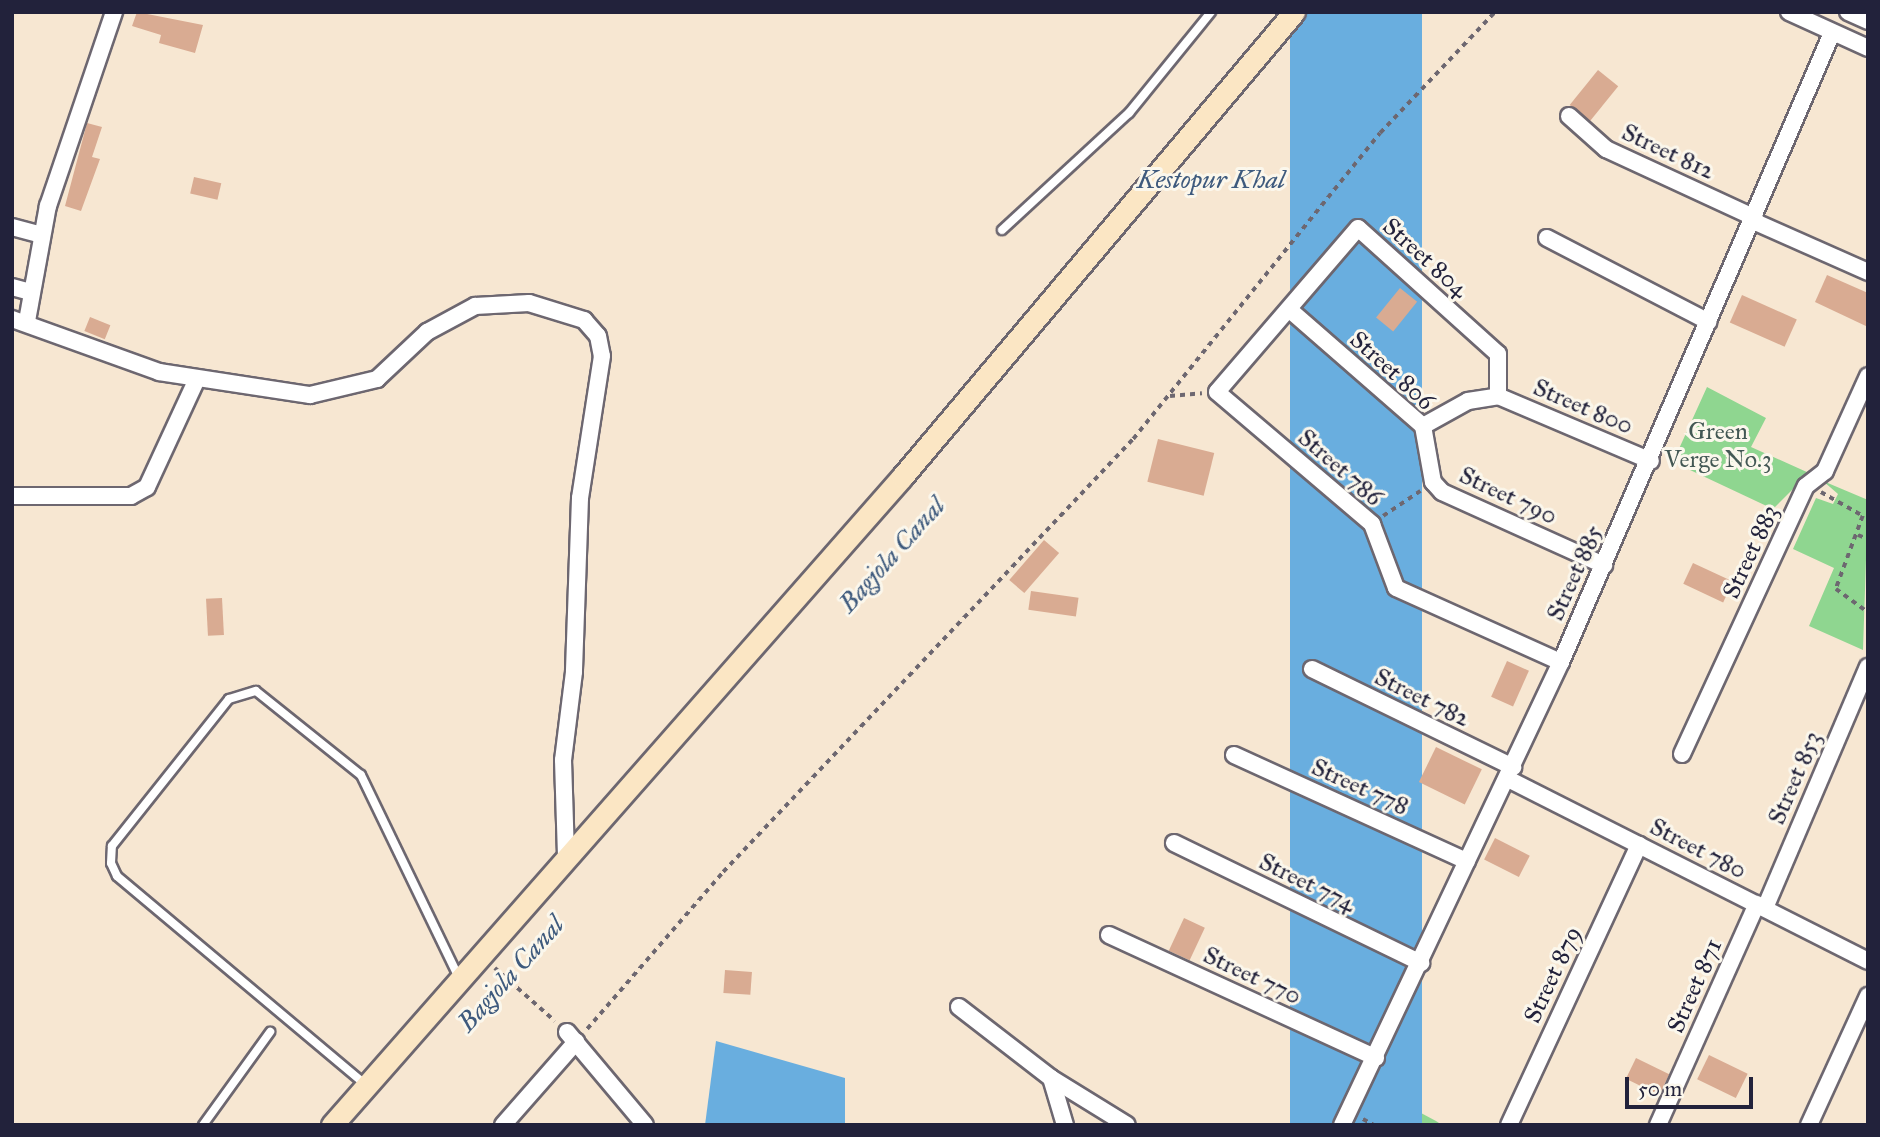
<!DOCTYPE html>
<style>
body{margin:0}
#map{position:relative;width:1880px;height:1137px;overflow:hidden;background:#f7e7d2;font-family:"IM FELL Great Primer",serif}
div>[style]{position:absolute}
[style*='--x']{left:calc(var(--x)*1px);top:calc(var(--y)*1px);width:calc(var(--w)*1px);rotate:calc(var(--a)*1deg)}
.green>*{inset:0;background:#8fd690}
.water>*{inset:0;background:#69aedf;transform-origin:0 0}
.building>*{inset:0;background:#d9ab92;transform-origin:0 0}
.path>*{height:3.5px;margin-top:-1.75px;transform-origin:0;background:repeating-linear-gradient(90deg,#6d6770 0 5px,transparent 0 10px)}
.roads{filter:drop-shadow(2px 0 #6d6770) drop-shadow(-2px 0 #6d6770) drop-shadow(0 2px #6d6770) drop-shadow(0 -2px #6d6770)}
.lane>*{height:8px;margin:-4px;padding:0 4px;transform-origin:4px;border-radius:4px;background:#fff}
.street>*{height:16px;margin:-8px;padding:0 8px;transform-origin:8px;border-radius:8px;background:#fff}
.secondary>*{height:21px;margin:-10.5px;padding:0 10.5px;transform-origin:10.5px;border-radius:10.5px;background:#fbe6c4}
span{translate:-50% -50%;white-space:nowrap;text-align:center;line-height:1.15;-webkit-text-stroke:6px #fbf7ec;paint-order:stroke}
.street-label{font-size:24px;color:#22223b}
.park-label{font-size:24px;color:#435854}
.water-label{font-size:26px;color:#3e5a7d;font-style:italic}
.frame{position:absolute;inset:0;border:14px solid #22223b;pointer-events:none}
.scale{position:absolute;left:1625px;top:1077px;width:128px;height:32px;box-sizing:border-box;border:4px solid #22223b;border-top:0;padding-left:9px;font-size:21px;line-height:24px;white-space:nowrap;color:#22223b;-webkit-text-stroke:5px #fbf7ec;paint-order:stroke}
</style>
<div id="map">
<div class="green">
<i style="clip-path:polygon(1707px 387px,1766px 418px,1751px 447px,1809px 473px,1773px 509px,1673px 462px)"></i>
<i style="clip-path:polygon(1823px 481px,1868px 500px,1863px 650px,1809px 626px,1834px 568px,1793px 549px,1816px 498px,1833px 504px,1838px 494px)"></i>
<i style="clip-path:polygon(1391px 1097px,1436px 1121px,1442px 1125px,1376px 1125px)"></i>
</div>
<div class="water">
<i style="left:1290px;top:12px;width:132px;height:1472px"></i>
<i style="clip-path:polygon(716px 1041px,845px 1078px,845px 1125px,705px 1125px)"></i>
</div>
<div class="building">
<i style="clip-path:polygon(137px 12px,203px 25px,195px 53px,159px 43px,161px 35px,132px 26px)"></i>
<i style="left:1598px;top:70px;width:26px;height:45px;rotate:39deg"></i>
<i style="clip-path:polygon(87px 123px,102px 127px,92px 157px,100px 159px,81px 211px,65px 206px)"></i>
<i style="left:194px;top:177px;width:28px;height:17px;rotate:13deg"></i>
<i style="clip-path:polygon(1827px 275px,1868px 293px,1868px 327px,1815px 302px)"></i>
<i style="left:1400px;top:288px;width:22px;height:38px;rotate:39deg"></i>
<i style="left:1742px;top:295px;width:60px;height:30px;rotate:24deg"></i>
<i style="left:90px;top:317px;width:22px;height:15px;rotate:22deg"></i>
<i style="left:1158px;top:439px;width:58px;height:44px;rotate:14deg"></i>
<i style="left:1044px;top:540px;width:20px;height:53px;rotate:41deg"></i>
<i style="left:1693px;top:563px;width:44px;height:23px;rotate:25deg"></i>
<i style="left:1031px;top:591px;width:48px;height:19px;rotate:8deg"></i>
<i style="left:222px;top:598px;width:37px;height:16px;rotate:87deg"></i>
<i style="left:1507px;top:661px;width:24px;height:39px;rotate:24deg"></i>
<i style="left:1436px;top:747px;width:51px;height:39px;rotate:26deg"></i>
<i style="left:1495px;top:838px;width:39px;height:24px;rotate:27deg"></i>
<i style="left:1184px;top:918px;width:23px;height:36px;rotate:25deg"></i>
<i style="left:725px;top:970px;width:27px;height:23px;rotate:4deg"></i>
<i style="left:1709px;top:1055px;width:43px;height:27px;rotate:26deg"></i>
<i style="left:1636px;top:1058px;width:37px;height:23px;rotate:26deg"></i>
</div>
<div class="path">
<i style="--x:1170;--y:396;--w:32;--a:-5"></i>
<i style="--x:1821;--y:492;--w:48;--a:29.7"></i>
<i style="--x:1863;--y:516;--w:78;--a:110.3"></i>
<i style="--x:1836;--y:589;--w:39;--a:36"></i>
<i style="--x:1383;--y:516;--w:45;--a:-34"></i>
<i style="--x:1858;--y:535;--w:11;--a:22"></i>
<i style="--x:495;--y:968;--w:80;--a:41.5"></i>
<i style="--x:587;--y:1029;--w:208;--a:-49.1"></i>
<i style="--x:723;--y:872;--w:596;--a:-46.56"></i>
<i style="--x:1133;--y:439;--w:393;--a:-51.1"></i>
<i style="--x:1380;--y:133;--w:167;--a:-46.5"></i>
<i style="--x:1363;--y:1119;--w:13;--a:29"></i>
</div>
<div class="roads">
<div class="lane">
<i style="--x:1002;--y:230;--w:173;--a:-42.7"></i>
<i style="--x:1129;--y:113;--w:130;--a:-50.9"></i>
<i style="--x:366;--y:1085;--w:325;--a:-140"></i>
<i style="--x:117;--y:876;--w:14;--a:-115"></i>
<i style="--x:111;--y:863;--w:17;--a:-87"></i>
<i style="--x:112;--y:846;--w:188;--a:-51.5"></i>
<i style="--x:229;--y:699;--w:28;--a:-17"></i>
<i style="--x:256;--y:691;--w:134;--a:38.7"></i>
<i style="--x:361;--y:775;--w:225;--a:64.2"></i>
<i style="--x:203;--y:1125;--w:115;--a:-54.2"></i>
</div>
<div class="street">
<i style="--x:1789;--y:12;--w:87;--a:24.5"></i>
<i style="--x:1848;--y:12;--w:22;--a:24"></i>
<i style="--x:1569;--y:116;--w:50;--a:41.7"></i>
<i style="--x:1606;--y:149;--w:164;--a:24.8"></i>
<i style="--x:1753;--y:221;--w:126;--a:23.9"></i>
<i style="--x:12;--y:227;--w:31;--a:15"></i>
<i style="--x:1547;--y:238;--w:182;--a:27.4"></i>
<i style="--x:12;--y:287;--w:20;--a:15"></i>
<i style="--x:1291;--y:311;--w:175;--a:41.1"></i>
<i style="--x:1423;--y:426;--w:57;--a:79.9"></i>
<i style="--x:1433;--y:482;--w:13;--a:48"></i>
<i style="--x:1442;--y:492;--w:178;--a:24.3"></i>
<i style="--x:12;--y:319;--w:156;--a:19.8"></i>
<i style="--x:159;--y:372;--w:153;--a:8.7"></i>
<i style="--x:310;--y:395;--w:69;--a:-13.4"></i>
<i style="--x:377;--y:379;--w:69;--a:-43.2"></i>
<i style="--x:427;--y:332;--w:55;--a:-28.4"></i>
<i style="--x:475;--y:306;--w:54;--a:-3.2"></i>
<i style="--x:529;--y:303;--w:58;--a:17.2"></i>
<i style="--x:584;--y:320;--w:21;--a:49"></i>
<i style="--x:598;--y:336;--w:20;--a:79"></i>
<i style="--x:602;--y:356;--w:144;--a:98.8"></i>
<i style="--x:580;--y:498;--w:174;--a:92"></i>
<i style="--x:574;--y:672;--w:89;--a:97.1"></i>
<i style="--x:563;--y:760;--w:95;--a:88.2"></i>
<i style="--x:27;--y:321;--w:117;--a:-79.7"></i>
<i style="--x:48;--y:206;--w:205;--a:-71.2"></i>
<i style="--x:1498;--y:396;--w:42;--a:-90"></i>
<i style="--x:1498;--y:354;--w:188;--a:-138"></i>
<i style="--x:1358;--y:228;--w:216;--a:130.7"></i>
<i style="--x:1217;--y:392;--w:204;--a:40.4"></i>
<i style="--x:1372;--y:524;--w:68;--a:69.4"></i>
<i style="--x:1396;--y:588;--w:181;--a:24.2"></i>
<i style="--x:1498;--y:396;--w:166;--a:23"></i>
<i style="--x:1423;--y:426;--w:51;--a:-29.1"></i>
<i style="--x:1468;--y:401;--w:30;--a:-9"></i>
<i style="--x:12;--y:496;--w:119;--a:0"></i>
<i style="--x:131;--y:496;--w:18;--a:-29"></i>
<i style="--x:147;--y:487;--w:117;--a:-65.2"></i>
<i style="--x:1312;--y:669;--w:224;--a:26"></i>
<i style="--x:1682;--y:754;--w:295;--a:-65.2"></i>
<i style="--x:1806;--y:486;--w:24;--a:-38"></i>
<i style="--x:1825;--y:471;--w:104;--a:-65.6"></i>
<i style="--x:1234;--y:755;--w:256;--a:24.5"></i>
<i style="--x:1508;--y:779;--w:403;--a:26.8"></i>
<i style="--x:1174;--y:843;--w:275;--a:25.9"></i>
<i style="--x:1765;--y:908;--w:262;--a:-66.9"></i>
<i style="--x:1109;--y:935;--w:294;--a:24.7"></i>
<i style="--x:959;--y:1007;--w:116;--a:37.7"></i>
<i style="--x:1051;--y:1078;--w:49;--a:73.4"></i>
<i style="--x:567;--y:1032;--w:121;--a:50"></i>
<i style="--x:1051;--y:1078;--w:89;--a:31.7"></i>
<i style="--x:503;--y:1125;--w:111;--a:-48.7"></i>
<i style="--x:1342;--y:1125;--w:512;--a:-64.69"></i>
<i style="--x:1561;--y:662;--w:685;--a:-66.69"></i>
<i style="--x:1509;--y:1125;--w:309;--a:-65.1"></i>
<i style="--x:1658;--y:1125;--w:242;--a:-65.9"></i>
<i style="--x:1809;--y:1125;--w:142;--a:-65.4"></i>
</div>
<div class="secondary">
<i style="--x:332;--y:1125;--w:863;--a:-48.66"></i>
<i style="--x:902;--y:477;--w:608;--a:-49.87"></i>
</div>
</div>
<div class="street-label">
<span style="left:1668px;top:152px;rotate:25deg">Street 812</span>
<span style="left:1425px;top:258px;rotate:42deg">Street 804</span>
<span style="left:1392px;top:371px;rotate:42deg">Street 806</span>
<span style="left:1583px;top:407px;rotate:23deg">Street 800</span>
<span style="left:1340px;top:468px;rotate:41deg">Street 786</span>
<span style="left:1508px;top:496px;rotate:25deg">Street 790</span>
<span style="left:1751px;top:552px;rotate:-65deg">Street 883</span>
<span style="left:1575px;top:573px;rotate:-66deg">Street 885</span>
<span style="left:1422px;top:698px;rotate:26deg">Street 782</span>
<span style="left:1795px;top:778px;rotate:-67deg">Street 853</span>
<span style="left:1360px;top:787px;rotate:24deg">Street 778</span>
<span style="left:1698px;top:849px;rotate:27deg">Street 780</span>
<span style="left:1307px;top:883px;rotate:26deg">Street 774</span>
<span style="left:1553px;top:975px;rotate:-65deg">Street 879</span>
<span style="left:1252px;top:976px;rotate:25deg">Street 770</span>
<span style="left:1695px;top:986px;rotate:-66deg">Street 871</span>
</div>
<div class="park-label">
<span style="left:1718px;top:446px">Green<br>Verge No.3</span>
</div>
<div class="water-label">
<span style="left:1211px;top:180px">Kestopur Khal</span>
<span style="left:892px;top:555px;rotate:-48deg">Bagjola Canal</span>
<span style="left:511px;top:974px;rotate:-48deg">Bagjola Canal</span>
</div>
<div class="frame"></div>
<div class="scale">50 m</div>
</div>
